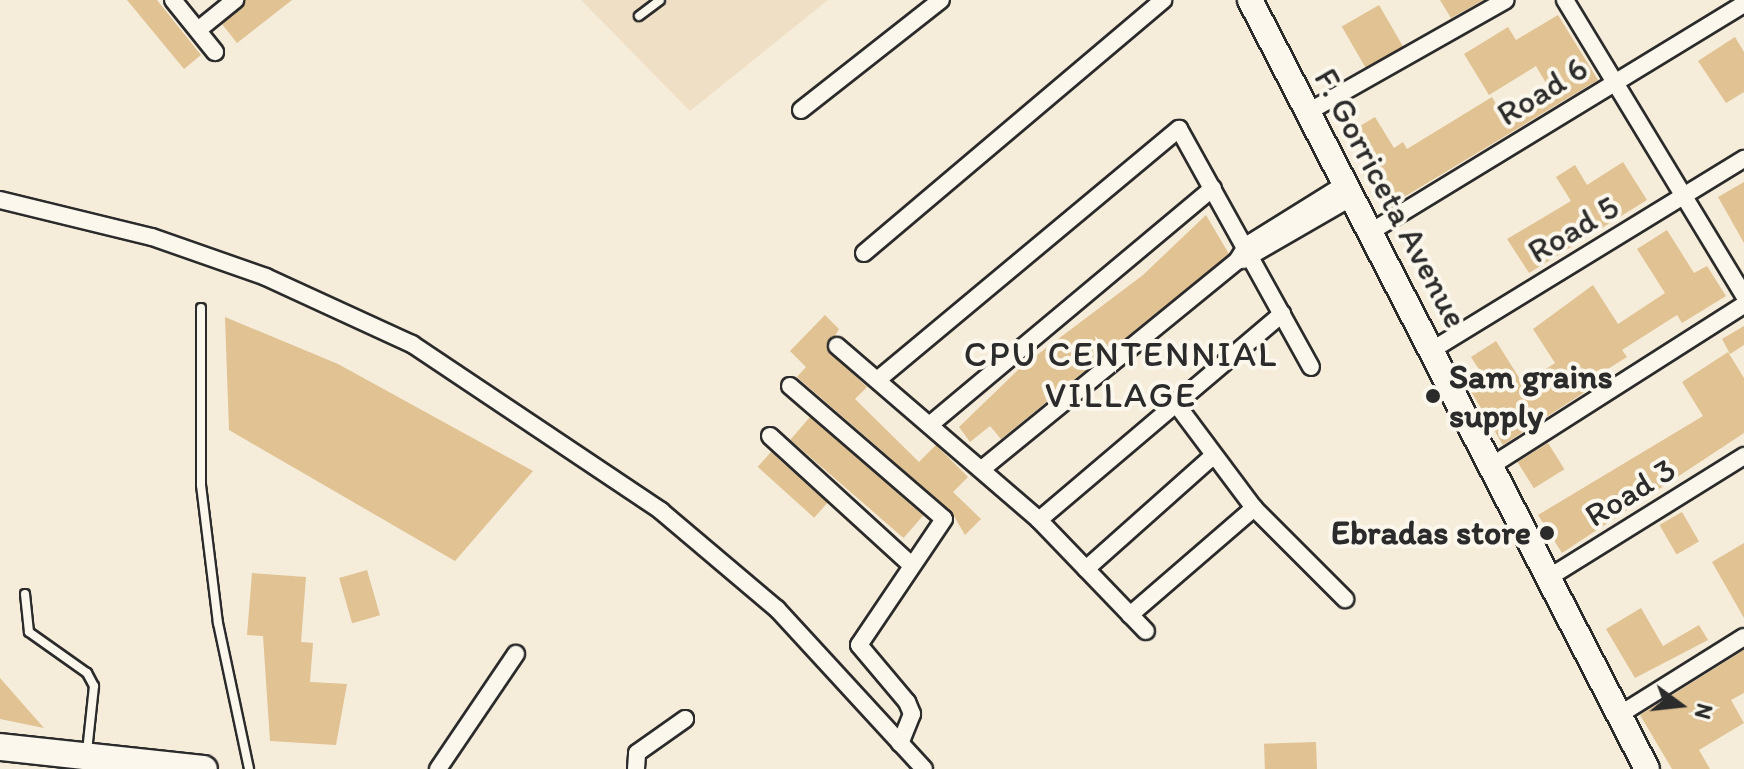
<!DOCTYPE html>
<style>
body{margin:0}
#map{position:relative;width:1744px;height:769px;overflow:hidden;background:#f6ecda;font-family:Itim,sans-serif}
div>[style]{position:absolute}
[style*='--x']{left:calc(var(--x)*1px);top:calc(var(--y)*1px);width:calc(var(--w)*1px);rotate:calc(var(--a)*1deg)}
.built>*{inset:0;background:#efdfc5}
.building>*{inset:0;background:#e0c293;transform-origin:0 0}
.roads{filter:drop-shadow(2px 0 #2b2b2b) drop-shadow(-2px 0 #2b2b2b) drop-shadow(0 2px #2b2b2b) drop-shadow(0 -2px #2b2b2b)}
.service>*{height:8px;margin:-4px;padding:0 4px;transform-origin:4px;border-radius:4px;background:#fbf7ec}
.minor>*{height:16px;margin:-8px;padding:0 8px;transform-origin:8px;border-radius:8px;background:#fbf7ec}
.secondary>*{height:24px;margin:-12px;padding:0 12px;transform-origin:12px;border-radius:12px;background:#fbf7ec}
.primary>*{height:26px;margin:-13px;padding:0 13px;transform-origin:13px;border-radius:13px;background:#fbf7ec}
.dots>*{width:22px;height:22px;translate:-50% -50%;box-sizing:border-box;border:4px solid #fbf7ec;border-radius:50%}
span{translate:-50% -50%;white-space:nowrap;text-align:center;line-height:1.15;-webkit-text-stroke:8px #fbf7ec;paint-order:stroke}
.street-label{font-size:34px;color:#2b2b2b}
.poi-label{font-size:34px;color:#2b2b2b;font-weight:700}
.left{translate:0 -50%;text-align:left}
.right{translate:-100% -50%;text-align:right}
.neighbourhood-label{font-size:36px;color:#2b2b2b;letter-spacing:2px}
.north{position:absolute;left:1640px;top:665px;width:80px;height:80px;-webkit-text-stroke:6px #fbf7ec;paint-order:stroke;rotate:105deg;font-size:22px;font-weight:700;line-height:32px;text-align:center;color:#2b2b2b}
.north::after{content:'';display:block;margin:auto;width:28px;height:36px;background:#2b2b2b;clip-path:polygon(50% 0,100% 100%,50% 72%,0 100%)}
</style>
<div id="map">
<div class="built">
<i style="clip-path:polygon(581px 0,828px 0,690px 111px)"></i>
</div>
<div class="building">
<i style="clip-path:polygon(127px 0,157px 0,201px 55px,184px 69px)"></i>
<i style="clip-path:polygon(246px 0,292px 0,237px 43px,222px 24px)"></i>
<i style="clip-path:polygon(1440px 0,1484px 0,1451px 18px)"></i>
<i style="left:1379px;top:5px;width:48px;height:43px;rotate:60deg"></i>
<i style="clip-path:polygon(1558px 15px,1598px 80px,1384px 209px,1360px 169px,1369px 163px,1350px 132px,1375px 117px,1394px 148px,1403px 142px,1407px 149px,1492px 97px,1503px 116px,1549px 88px,1536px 66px,1489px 95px,1464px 54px,1508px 27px,1516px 40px)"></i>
<i style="clip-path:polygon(1735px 37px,1744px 52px,1744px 92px,1726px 103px,1698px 61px)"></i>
<i style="clip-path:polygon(1623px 162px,1647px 200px,1529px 273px,1507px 239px,1571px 201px,1556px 177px,1575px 165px,1587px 185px)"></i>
<i style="clip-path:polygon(1744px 182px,1744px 243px,1718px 197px)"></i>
<i style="clip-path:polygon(1206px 215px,1229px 254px,1001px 439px,990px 426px,970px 442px,959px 427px,1021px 367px,1143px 275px)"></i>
<i style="clip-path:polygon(1667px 230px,1694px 273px,1707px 266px,1726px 296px,1682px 323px,1677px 315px,1622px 350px,1627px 357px,1587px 382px,1591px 388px,1503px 445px,1466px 383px,1482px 374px,1471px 357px,1496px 341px,1523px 384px,1555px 363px,1533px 329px,1593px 285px,1618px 324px,1665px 293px,1637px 249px)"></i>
<i style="clip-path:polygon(825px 315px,839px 329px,827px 350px,867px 387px,855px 399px,919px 462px,936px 445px,968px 477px,953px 492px,981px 519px,965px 535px,951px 511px,797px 377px,806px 367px,790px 351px)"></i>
<i style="clip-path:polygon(225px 317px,338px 364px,533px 471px,455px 561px,229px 430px)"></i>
<i style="clip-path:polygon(1744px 326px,1744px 345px,1730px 354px,1722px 339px)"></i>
<i style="clip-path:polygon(1728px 352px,1744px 378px,1744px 433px,1562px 553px,1538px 515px,1703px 416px,1682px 382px)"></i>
<i style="left:810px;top:417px;width:150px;height:30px;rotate:41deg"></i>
<i style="left:1548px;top:443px;width:31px;height:36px;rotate:58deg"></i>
<i style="left:771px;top:452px;width:76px;height:20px;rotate:42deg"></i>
<i style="left:1682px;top:512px;width:34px;height:26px;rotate:60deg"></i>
<i style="clip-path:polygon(1744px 543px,1744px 618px,1712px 562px)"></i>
<i style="left:367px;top:570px;width:47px;height:29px;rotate:74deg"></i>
<i style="clip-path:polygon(252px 573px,306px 577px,301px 642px,313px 643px,310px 682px,347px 684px,336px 745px,270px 741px,263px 636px,247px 635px)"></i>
<i style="clip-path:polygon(1641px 608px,1663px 646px,1699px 625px,1708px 640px,1635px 678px,1606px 629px)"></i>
<i style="clip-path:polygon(1744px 650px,1744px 693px,1731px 700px,1744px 723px,1699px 750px,1710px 769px,1672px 769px,1640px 715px)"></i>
<i style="clip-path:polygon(0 678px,44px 728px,0 719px)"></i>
<i style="left:1316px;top:742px;width:27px;height:52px;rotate:88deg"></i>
</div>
<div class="roads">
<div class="service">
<i style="--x:639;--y:16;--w:26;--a:-37"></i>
<i style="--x:201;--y:308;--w:177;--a:90"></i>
<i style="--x:201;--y:485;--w:139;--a:83"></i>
<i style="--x:218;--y:623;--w:149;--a:78"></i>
<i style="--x:25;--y:594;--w:38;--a:84"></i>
<i style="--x:29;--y:632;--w:71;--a:35.3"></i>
<i style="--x:87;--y:673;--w:15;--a:62"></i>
<i style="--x:94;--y:686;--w:66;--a:96.1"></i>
</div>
<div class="minor">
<i style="--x:173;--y:0;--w:67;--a:51.1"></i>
<i style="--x:1565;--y:0;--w:345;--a:58.8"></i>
<i style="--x:198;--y:30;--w:48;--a:-39"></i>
<i style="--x:801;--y:110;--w:178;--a:-38.2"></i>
<i style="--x:1308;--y:112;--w:227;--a:-29.5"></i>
<i style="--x:0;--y:200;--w:156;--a:13.7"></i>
<i style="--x:152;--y:237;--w:121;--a:19.3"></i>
<i style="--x:266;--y:277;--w:161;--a:24.7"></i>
<i style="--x:412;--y:344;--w:300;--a:33.8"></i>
<i style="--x:661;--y:511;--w:152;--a:40.2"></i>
<i style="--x:777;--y:609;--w:217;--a:47.4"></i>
<i style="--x:1372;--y:231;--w:436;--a:-31.4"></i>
<i style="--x:864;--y:253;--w:392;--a:-40.2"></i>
<i style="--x:1243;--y:260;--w:126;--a:-30"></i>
<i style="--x:837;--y:346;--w:267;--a:40.7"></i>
<i style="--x:1039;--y:520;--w:154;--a:46.1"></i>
<i style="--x:1432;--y:350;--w:366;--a:-31.5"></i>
<i style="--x:881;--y:377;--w:388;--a:-39.8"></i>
<i style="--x:1179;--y:129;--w:272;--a:61"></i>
<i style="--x:790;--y:386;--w:203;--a:40.8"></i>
<i style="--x:944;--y:519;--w:152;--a:124"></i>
<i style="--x:859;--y:645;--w:75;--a:49.9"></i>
<i style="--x:907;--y:702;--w:13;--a:67"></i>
<i style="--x:912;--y:714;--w:32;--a:112"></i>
<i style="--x:1177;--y:405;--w:129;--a:53.2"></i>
<i style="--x:1254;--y:508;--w:129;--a:45"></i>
<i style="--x:932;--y:423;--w:366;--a:-39.9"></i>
<i style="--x:770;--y:436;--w:188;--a:42.4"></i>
<i style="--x:1491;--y:466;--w:300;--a:-32.5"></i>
<i style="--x:982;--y:469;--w:329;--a:-39.2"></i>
<i style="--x:1237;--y:261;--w:19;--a:-58"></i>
<i style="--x:1247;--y:245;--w:115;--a:-31.9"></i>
<i style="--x:1039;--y:520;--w:319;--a:-40.3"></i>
<i style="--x:1086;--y:569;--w:170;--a:-41.7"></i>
<i style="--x:1548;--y:578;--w:231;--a:-31.9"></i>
<i style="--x:1130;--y:615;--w:164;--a:-40.8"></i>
<i style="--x:1619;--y:715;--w:147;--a:-32"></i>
<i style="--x:438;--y:769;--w:139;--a:-55.9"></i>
<i style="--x:636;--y:769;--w:16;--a:-86"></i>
<i style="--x:637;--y:753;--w:59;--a:-35.3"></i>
</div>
<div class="secondary">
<i style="--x:1250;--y:0;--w:865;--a:62.69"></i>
</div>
<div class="primary">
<i style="--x:0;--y:747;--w:205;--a:6.2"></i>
</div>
</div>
<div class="dots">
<i style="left:1433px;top:396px;background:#2b2b2b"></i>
<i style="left:1547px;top:533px;background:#2b2b2b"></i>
</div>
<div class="street-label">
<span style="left:1542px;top:91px;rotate:-32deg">Road 6</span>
<span style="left:1391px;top:198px;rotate:62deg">F. Gorriceta Avenue</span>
<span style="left:1573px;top:229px;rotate:-31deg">Road 5</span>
<span style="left:1630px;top:492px;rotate:-32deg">Road 3</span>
</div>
<div class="poi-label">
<span class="left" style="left:1449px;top:396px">Sam grains<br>supply</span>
<span class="right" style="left:1531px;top:533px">Ebradas store</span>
</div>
<div class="neighbourhood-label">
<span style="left:1121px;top:374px">CPU CENTENNIAL<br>VILLAGE</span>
</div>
<div class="north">N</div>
</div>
